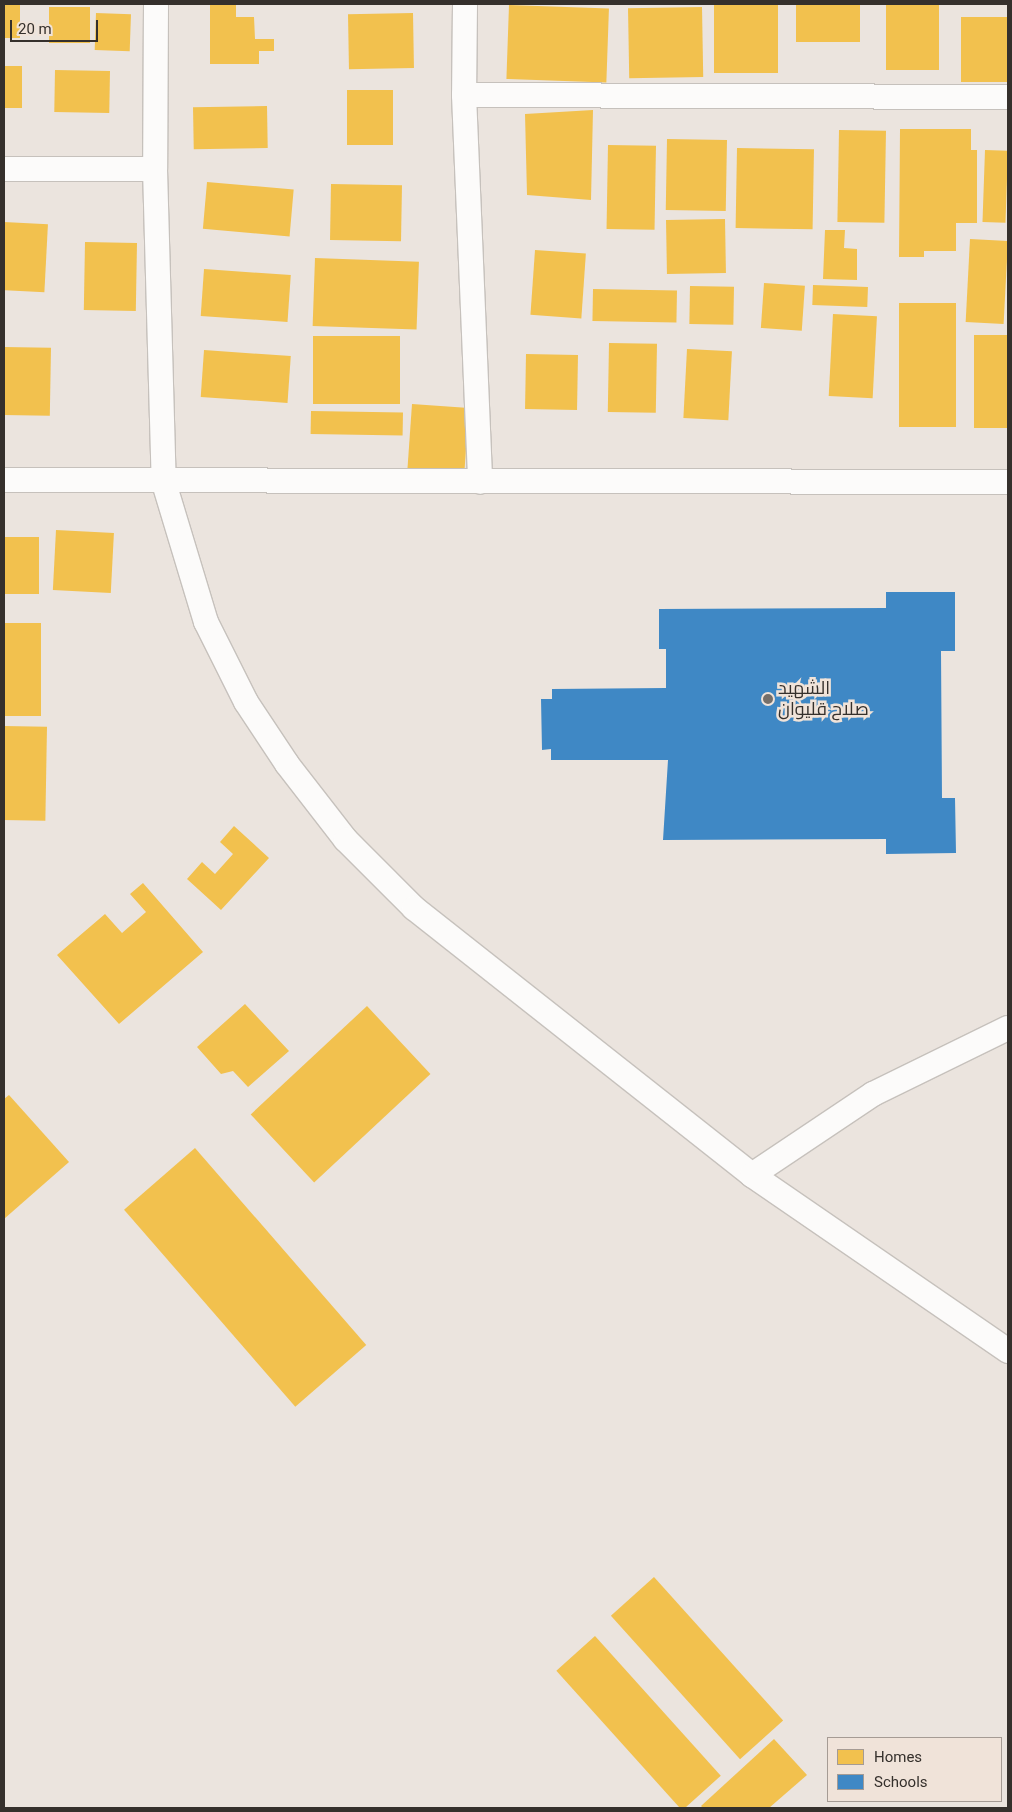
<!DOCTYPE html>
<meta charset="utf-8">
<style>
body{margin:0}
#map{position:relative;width:1012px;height:1812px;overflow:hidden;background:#ebe4de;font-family:Roboto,Cairo,sans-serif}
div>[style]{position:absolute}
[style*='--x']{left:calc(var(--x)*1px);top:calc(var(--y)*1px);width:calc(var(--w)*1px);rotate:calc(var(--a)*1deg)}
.homes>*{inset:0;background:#f2c14e;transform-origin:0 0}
.schools>*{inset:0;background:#3f88c5}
.roads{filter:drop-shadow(1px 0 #c6c1bc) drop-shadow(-1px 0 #c6c1bc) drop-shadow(0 1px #c6c1bc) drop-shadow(0 -1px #c6c1bc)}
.street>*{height:24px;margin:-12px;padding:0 12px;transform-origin:12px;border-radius:12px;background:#fcfbfa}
.dots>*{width:14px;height:14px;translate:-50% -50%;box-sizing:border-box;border:2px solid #f0e3d9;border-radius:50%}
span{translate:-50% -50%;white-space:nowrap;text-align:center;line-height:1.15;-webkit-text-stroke:5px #f0e3d9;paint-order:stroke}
.poi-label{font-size:18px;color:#35302c}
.left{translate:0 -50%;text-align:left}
.frame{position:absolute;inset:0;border:5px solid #35302c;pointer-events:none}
.legend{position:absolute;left:827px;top:1737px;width:175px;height:65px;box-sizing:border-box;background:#f0e3d9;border:1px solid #a59b94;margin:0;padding:6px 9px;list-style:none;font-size:15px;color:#35302c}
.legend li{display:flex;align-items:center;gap:10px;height:25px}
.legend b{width:25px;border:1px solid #a59b94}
.scale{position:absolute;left:10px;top:20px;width:88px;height:22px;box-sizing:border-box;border:2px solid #35302c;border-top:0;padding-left:6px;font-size:15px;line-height:18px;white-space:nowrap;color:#35302c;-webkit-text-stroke:4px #f0e3d9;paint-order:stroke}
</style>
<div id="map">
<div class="homes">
<i style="left:4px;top:4px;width:16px;height:34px"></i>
<i style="clip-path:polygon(210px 4px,236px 4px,236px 17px,254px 17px,255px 39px,274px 39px,274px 51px,259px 51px,259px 64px,210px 64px)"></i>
<i style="left:714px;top:4px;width:64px;height:69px"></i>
<i style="left:796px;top:4px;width:64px;height:38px"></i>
<i style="left:886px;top:4px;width:53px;height:66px"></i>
<i style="left:509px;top:5px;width:100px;height:74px;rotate:2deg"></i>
<i style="left:49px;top:7px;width:41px;height:36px"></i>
<i style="left:702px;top:7px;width:70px;height:74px;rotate:89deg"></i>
<i style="left:96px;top:13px;width:35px;height:37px;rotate:2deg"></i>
<i style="left:413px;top:13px;width:55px;height:65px;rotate:89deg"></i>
<i style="left:961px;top:17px;width:47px;height:65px"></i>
<i style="left:4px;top:66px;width:18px;height:42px"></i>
<i style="left:55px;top:70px;width:55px;height:42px;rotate:1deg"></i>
<i style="left:347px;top:90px;width:46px;height:55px"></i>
<i style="left:267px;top:106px;width:42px;height:74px;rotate:89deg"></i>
<i style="clip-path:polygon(593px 110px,591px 200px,527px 195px,525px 114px)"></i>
<i style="clip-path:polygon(900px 129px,971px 129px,971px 150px,977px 150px,977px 223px,956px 223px,956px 251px,924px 251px,924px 257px,899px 257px)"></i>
<i style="left:839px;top:130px;width:47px;height:92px;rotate:1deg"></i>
<i style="left:667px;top:139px;width:60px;height:71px;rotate:1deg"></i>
<i style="left:608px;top:145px;width:48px;height:84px;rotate:1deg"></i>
<i style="left:737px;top:148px;width:77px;height:80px;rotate:1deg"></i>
<i style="left:985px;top:150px;width:23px;height:72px;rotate:2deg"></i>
<i style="left:207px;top:182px;width:87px;height:47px;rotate:5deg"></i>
<i style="left:331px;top:184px;width:71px;height:56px;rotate:1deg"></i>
<i style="left:725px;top:219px;width:54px;height:59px;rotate:89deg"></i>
<i style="left:4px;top:222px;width:44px;height:68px;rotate:3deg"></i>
<i style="clip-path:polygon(825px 230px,845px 230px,844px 248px,857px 249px,857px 280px,823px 279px)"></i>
<i style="left:970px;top:239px;width:38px;height:83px;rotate:3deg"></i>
<i style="left:85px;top:242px;width:52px;height:68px;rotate:1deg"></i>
<i style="left:535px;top:250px;width:51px;height:65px;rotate:4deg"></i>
<i style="left:315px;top:258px;width:104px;height:68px;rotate:2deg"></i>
<i style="left:204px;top:269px;width:87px;height:47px;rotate:4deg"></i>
<i style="left:764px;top:283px;width:41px;height:45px;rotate:4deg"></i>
<i style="left:813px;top:285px;width:55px;height:20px;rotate:2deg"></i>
<i style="left:690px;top:286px;width:44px;height:38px;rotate:1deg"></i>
<i style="left:593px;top:289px;width:84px;height:32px;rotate:1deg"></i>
<i style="left:956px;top:303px;width:124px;height:57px;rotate:90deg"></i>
<i style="left:833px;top:314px;width:44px;height:82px;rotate:3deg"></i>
<i style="left:974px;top:335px;width:34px;height:93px"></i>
<i style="left:313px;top:336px;width:87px;height:68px"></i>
<i style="left:609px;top:343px;width:48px;height:69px;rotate:1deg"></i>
<i style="left:4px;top:347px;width:47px;height:68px;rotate:1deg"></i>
<i style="left:687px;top:349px;width:45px;height:69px;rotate:3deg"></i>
<i style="left:204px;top:350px;width:87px;height:47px;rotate:4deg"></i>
<i style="left:526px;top:354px;width:52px;height:55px;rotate:1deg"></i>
<i style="left:412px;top:404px;width:57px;height:68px;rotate:4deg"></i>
<i style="left:311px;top:411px;width:92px;height:23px;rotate:1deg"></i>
<i style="left:56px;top:530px;width:58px;height:60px;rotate:3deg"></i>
<i style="left:4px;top:537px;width:35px;height:57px"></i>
<i style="left:4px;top:623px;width:37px;height:93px"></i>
<i style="left:4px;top:726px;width:43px;height:94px;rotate:1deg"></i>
<i style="clip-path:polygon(234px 826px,269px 858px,221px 910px,187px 879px,202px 862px,215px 874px,233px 854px,220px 842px)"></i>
<i style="clip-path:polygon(143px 883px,203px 952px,119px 1024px,57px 955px,105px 914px,122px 933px,146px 912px,130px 894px)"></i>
<i style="clip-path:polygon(245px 1004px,289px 1051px,248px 1087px,233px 1071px,221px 1074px,197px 1047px)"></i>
<i style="left:367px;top:1006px;width:93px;height:159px;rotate:47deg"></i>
<i style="clip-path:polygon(9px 1095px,69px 1162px,4px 1219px,4px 1099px)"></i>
<i style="left:195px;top:1148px;width:261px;height:94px;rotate:49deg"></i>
<i style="left:654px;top:1577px;width:193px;height:58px;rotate:48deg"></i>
<i style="left:595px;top:1636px;width:188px;height:52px;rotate:48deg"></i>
<i style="clip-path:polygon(774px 1739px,807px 1775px,769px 1808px,703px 1808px,701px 1806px)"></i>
</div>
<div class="schools">
<i style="clip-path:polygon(886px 592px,955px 592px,955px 651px,941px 651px,942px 798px,955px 798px,956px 853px,886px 854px,886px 839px,663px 840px,668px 760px,551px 760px,551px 749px,542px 750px,541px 699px,552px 699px,552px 689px,666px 688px,666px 649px,659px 649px,659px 609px,886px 608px)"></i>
</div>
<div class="roads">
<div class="street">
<i style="--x:156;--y:4;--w:165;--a:90.3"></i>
<i style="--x:155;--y:169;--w:314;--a:88.4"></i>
<i style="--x:164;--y:483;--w:145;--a:73.2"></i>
<i style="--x:206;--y:622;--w:89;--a:63.4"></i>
<i style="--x:246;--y:702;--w:74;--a:56.5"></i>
<i style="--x:287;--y:764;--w:96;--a:52.2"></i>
<i style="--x:346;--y:840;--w:96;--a:45"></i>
<i style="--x:414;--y:908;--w:431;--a:38.3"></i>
<i style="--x:752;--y:1175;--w:311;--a:34.5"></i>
<i style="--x:465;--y:4;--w:91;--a:90.6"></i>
<i style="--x:464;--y:95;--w:387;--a:87.6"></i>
<i style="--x:464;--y:95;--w:544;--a:0.21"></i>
<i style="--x:4;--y:169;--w:151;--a:0"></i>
<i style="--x:4;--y:480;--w:1004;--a:0.11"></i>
<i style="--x:752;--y:1175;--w:146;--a:-33.8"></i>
<i style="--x:873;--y:1094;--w:150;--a:-26.1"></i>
</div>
</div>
<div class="dots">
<i style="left:768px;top:699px;background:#756f6a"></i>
</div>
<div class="poi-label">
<span class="left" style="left:778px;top:699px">الشهيد<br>صلاح قليوان</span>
</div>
<div class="frame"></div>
<ul class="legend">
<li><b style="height:14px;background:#f2c14e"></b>Homes</li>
<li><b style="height:14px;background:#3f88c5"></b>Schools</li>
</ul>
<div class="scale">20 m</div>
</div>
